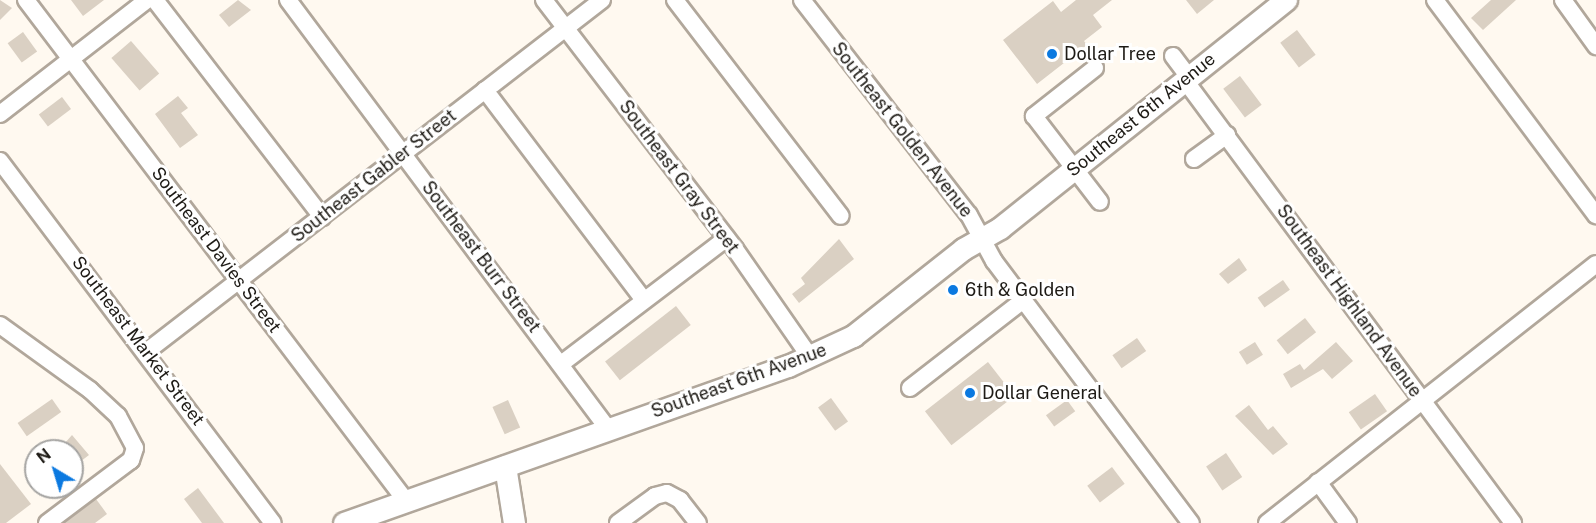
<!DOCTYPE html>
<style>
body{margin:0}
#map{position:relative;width:1596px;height:523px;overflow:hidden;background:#fff9f0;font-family:"Public Sans",sans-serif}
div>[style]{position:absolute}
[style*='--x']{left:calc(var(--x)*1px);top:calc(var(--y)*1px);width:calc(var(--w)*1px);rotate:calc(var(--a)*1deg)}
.building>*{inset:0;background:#dad0c3;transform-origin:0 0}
.roads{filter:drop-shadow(2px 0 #b1a79b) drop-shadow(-2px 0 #b1a79b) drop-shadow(0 2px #b1a79b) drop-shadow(0 -2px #b1a79b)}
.minor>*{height:16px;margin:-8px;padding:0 8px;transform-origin:8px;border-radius:8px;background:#fff}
.major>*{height:21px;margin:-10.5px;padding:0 10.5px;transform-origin:10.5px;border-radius:10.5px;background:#fff}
.dots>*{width:16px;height:16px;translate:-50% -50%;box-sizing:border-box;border:3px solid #fff;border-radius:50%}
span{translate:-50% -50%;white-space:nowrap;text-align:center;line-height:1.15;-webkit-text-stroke:6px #fff;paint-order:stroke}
.poi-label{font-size:18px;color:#1e1b16}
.left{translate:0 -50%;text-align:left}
.street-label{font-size:18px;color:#1e1b16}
.north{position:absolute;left:24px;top:439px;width:60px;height:60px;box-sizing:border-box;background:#fff;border:2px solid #a5a4a2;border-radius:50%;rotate:322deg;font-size:16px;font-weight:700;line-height:24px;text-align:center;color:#1e1b16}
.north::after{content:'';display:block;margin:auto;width:21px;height:27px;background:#0b79e0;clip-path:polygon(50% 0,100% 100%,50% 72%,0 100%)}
</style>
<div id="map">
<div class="building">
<i style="clip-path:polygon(0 0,12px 8px,0 20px)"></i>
<i style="clip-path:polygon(71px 0,104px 0,83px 16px)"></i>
<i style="clip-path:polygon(238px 0,251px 10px,229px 27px,219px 15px)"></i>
<i style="clip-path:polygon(1076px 0,1112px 0,1093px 15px,1102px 27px,1084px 41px,1087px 45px,1037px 84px,1003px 40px,1053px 1px,1061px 12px)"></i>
<i style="clip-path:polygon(1186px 0,1214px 0,1197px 14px)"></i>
<i style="clip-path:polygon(1491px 0,1516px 0,1483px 30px,1471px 18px)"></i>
<i style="left:1297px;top:30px;width:31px;height:21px;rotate:53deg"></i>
<i style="left:23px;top:32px;width:24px;height:19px;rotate:54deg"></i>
<i style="left:131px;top:41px;width:43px;height:26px;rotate:49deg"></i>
<i style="left:1240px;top:76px;width:36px;height:21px;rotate:53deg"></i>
<i style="clip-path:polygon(178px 96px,188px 108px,181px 113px,198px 135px,180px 148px,155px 114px)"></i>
<i style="left:62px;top:97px;width:15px;height:29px;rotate:53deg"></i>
<i style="clip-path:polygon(839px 239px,854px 259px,799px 303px,792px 294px,805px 284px,801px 278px)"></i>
<i style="clip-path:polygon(1239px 258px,1247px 270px,1228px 284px,1219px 274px)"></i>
<i style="left:1283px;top:280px;width:12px;height:31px;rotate:55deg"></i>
<i style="left:676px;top:306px;width:24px;height:90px;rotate:52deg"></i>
<i style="left:1305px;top:318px;width:18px;height:36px;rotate:52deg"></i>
<i style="left:1137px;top:338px;width:16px;height:30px;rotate:55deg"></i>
<i style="left:1255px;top:342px;width:15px;height:19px;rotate:58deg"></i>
<i style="clip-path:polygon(1336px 342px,1353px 361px,1332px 379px,1323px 369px,1291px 388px,1283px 374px,1300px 364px,1304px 370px)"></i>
<i style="left:988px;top:362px;width:43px;height:80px;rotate:52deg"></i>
<i style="left:1375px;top:394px;width:21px;height:32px;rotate:55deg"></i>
<i style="left:831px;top:398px;width:29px;height:16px;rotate:54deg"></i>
<i style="left:52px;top:399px;width:16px;height:42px;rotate:55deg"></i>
<i style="left:508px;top:400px;width:30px;height:17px;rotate:66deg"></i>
<i style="left:1067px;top:400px;width:14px;height:26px;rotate:54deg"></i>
<i style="clip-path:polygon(1249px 405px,1268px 430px,1273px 426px,1288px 444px,1273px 455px,1235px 416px)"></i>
<i style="clip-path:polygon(72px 435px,89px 455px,72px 468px,72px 451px,58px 451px)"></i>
<i style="left:1226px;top:453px;width:29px;height:24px;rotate:56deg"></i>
<i style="clip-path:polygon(0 464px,31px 504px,6px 523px,0 523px)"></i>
<i style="left:1112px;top:467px;width:21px;height:31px;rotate:53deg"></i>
<i style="clip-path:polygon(198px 488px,224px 523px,202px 523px,184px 499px)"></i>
<i style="clip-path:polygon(96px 499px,107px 514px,95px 523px,64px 523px)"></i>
</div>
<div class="roads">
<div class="minor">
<i style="--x:26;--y:0;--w:629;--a:52.82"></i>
<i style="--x:155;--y:0;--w:274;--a:52.4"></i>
<i style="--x:288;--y:0;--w:535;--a:53.28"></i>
<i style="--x:544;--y:0;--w:314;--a:52.5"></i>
<i style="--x:735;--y:249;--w:131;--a:55.2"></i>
<i style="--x:675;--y:0;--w:272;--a:52.5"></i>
<i style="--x:802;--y:0;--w:272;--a:52.2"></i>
<i style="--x:969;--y:215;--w:52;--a:61.5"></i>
<i style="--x:994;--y:261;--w:328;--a:53.1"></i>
<i style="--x:1435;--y:0;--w:269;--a:53.2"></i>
<i style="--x:1563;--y:0;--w:57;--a:54.3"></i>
<i style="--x:1173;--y:56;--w:25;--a:53"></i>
<i style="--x:1095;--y:68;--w:78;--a:141.8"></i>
<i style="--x:1034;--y:116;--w:108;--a:52.5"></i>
<i style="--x:1184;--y:79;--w:553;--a:53.46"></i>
<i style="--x:485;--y:90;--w:263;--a:52.9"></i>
<i style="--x:0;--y:114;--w:186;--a:-37.8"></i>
<i style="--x:1194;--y:159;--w:41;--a:-36"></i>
<i style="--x:0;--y:161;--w:453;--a:53"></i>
<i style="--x:0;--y:325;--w:111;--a:35.8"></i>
<i style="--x:90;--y:390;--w:38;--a:43"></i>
<i style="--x:118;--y:416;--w:36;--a:62"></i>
<i style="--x:135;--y:448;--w:13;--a:108"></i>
<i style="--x:131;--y:460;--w:105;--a:143.1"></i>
<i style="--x:146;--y:352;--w:576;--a:-37.67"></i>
<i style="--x:561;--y:364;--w:208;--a:-37.2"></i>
<i style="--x:910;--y:388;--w:142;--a:-37.8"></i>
<i style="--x:1318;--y:482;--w:51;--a:53.8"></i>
<i style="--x:618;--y:523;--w:46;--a:-36.1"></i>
<i style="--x:655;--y:496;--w:12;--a:-14"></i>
<i style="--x:667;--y:493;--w:15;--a:28"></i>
<i style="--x:680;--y:500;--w:29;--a:52"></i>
<i style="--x:1267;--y:523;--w:419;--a:-38.2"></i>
</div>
<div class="major">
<i style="--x:505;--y:466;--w:58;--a:81"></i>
<i style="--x:344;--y:523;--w:471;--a:-19.5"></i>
<i style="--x:788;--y:366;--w:72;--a:-24.8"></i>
<i style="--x:853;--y:336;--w:140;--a:-38.3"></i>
<i style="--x:963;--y:249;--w:43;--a:-29.6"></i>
<i style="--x:1000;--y:228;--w:366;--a:-38.6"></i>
</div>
</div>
<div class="dots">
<i style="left:1052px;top:54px;background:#0b79e0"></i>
<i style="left:953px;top:290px;background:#0b79e0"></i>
<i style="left:970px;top:393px;background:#0b79e0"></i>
</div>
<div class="poi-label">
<span class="left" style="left:1064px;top:54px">Dollar Tree</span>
<span class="left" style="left:965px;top:290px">6th &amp; Golden</span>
<span class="left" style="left:982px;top:393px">Dollar General</span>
</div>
<div class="street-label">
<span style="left:1141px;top:115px;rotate:-39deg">Southeast 6th Avenue</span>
<span style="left:902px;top:130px;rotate:52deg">Southeast Golden Avenue</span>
<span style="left:374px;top:176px;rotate:-38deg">Southeast Gabler Street</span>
<span style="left:679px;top:177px;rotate:53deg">Southeast Gray Street</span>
<span style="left:216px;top:250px;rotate:53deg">Southeast Davies Street</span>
<span style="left:481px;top:257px;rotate:53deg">Southeast Burr Street</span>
<span style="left:1349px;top:301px;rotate:54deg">Southeast Highland Avenue</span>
<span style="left:138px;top:341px;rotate:53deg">Southeast Market Street</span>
<span style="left:739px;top:381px;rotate:-20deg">Southeast 6th Avenue</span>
</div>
<div class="north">N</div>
</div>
